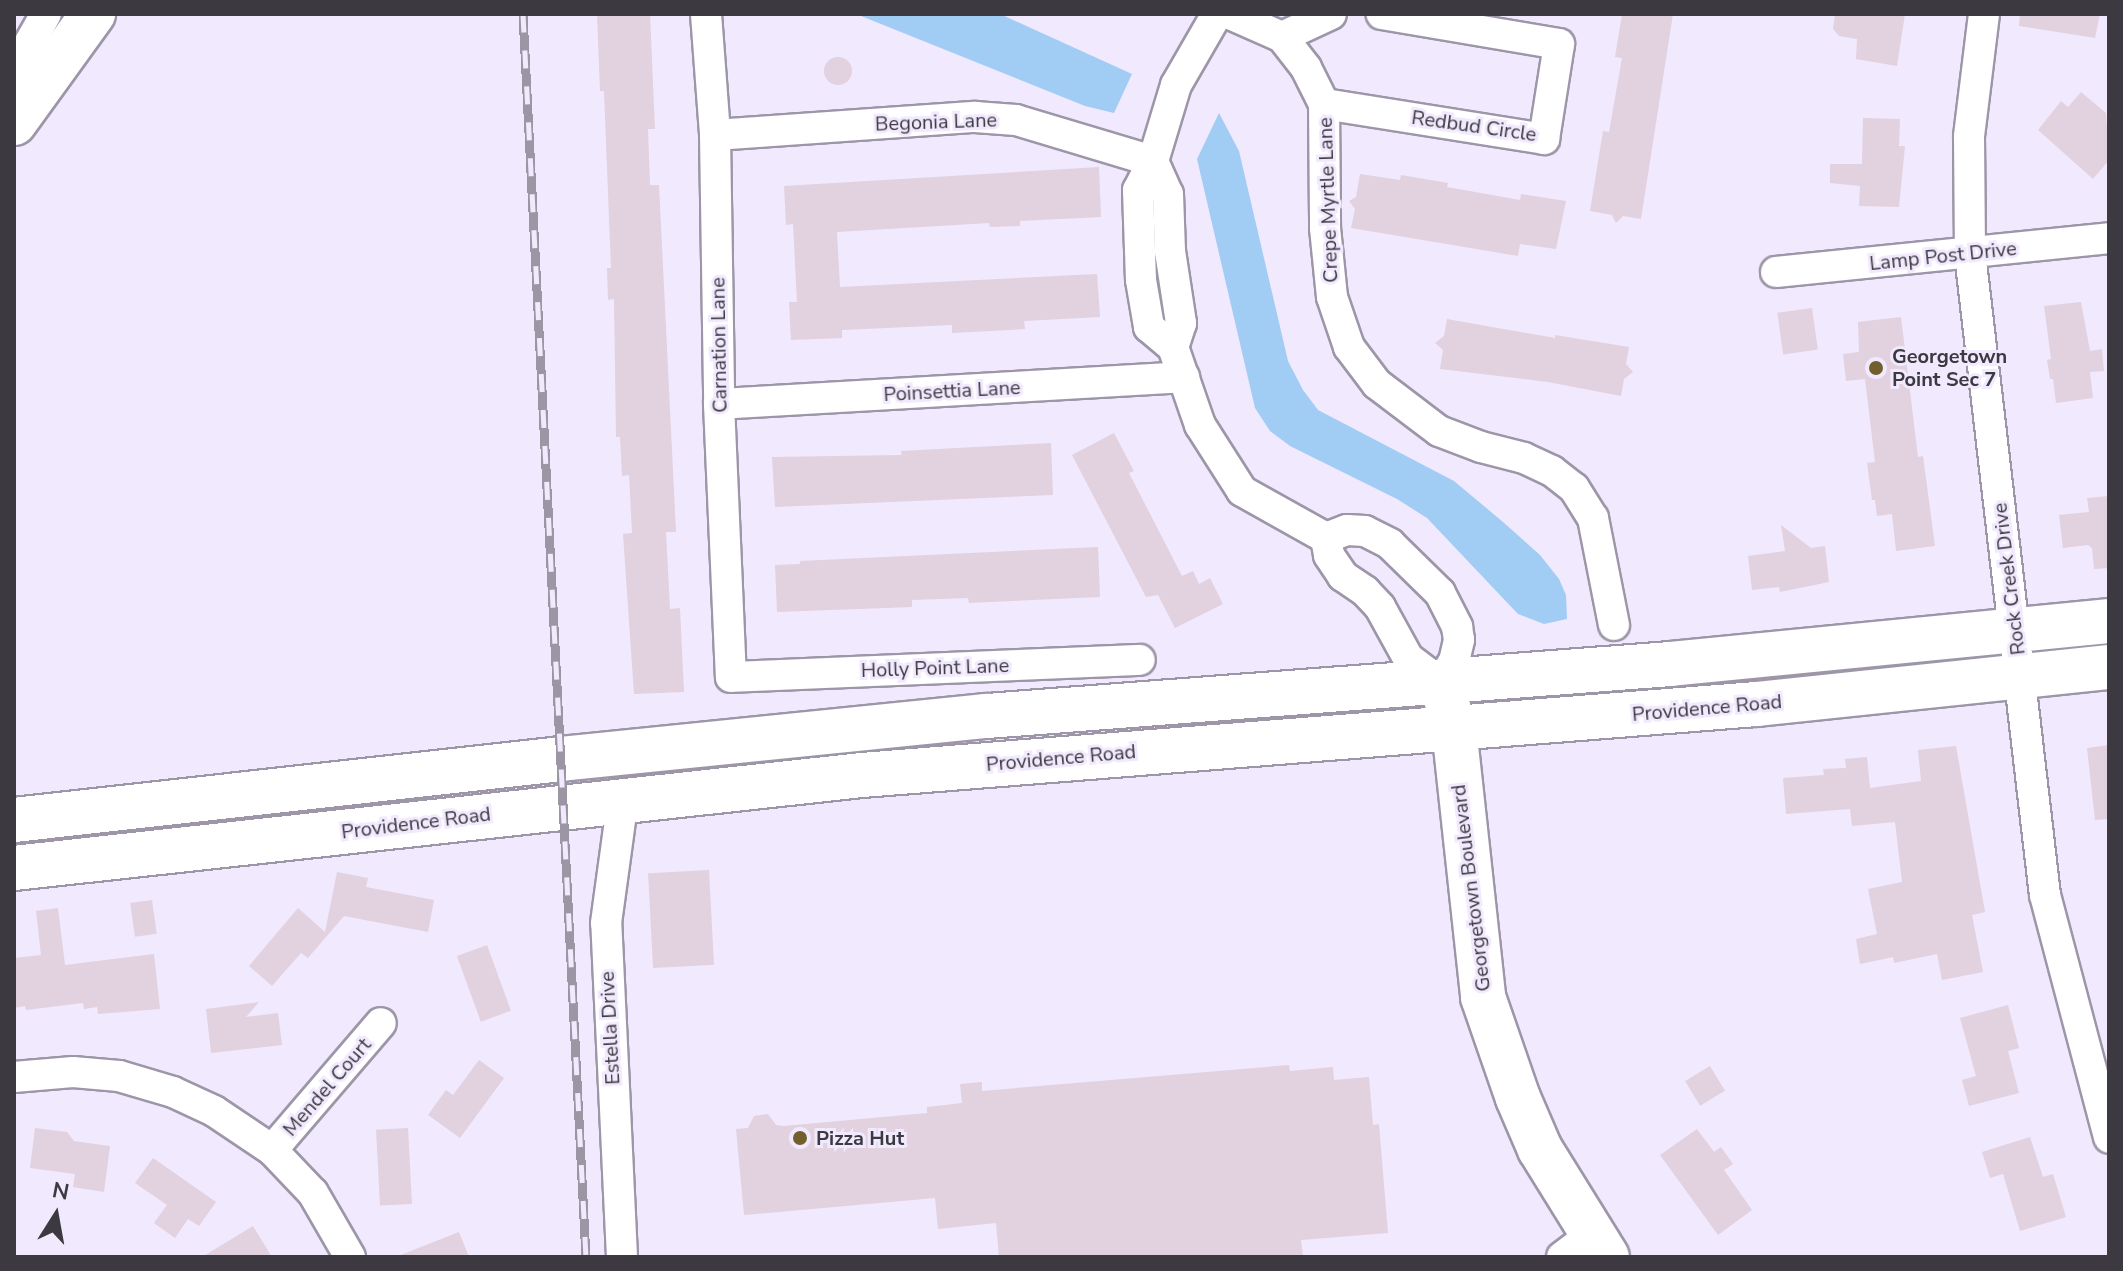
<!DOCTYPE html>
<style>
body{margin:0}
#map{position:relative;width:2123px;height:1271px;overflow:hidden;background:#f1e9fd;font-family:"Nunito Sans",sans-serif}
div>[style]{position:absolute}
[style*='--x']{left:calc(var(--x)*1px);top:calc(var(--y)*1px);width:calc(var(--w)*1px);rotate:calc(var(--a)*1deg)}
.water>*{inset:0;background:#a1ccf3}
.building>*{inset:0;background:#e2d1df;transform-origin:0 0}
.round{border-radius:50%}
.roads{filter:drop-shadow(2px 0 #9d96a8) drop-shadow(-2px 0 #9d96a8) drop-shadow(0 2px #9d96a8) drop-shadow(0 -2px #9d96a8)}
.street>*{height:30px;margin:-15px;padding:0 15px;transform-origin:15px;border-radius:15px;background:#fff}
.secondary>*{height:44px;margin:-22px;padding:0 22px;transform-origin:22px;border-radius:22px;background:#fff}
.rail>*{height:9px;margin-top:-4.5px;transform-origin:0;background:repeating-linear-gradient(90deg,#f1e9fd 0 18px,#9c96a4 0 36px);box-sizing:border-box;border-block:2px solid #9c96a4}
.dots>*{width:22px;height:22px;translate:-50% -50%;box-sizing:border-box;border:4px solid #f1e9fd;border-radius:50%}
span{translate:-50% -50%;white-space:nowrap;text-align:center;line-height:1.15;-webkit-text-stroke:6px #f1e9fd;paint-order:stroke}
.street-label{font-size:20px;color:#3c3941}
.poi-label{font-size:20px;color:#3c3941;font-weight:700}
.left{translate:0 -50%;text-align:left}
.frame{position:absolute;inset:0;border:16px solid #3c3941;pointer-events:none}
.north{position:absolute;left:16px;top:1175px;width:80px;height:80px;-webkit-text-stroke:6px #f1e9fd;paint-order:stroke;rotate:11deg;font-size:22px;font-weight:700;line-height:32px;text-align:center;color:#3c3941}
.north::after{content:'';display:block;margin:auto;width:28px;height:36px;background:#3c3941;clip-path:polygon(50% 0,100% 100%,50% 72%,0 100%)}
</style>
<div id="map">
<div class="water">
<i style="clip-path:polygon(856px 14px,1000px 14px,1132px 74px,1114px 113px,1085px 106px)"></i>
<i style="clip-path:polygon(1219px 113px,1239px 151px,1288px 361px,1303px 390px,1318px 410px,1454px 481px,1503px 522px,1540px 555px,1559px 579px,1566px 595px,1567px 619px,1544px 624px,1518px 614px,1427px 518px,1397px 499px,1290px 446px,1270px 431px,1255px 408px,1197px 159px)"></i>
</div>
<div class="building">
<i style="clip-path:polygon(597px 14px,650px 14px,655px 129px,648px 129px,650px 185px,659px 185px,676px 532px,666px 532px,670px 609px,680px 608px,684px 692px,634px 694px,623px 534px,632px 533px,629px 475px,622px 476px,620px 437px,616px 437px,614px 299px,608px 300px,607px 268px,611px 268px,604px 91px,600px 91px)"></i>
<i style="clip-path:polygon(1622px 14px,1673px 14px,1641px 219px,1623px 216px,1616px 223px,1612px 215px,1590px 211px,1603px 131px,1609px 132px,1622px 58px,1615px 57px)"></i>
<i style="clip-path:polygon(1835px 14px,1905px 14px,1897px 66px,1856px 59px,1857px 39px,1839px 36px,1833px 29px)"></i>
<i style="clip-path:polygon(2020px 14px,2100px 14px,2095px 38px,2019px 26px)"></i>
<i class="round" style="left:824px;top:57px;width:28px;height:28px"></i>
<i style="clip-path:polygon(2081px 92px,2106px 113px,2109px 160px,2093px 179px,2038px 130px,2061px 101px,2068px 107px)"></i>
<i style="clip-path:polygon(1863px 118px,1900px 119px,1899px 146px,1905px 146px,1899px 207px,1859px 206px,1860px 186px,1830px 183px,1830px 164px,1862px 164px)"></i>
<i style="clip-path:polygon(1099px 167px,1101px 217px,1020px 221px,1020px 226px,990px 227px,989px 223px,837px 232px,840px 287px,1097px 274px,1100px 317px,1024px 321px,1025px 329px,952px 333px,952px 325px,842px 330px,842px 338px,791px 340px,789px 302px,797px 302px,793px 224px,786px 225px,784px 186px)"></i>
<i style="clip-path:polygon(1360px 174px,1400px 180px,1401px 175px,1448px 183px,1447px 187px,1520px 200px,1521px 194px,1566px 201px,1556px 249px,1520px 244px,1518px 256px,1351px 228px,1355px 209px,1349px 201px,1356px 197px)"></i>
<i style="clip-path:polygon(2081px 302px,2090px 351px,2102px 349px,2104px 371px,2090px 372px,2093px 398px,2056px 403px,2053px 379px,2050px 379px,2047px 360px,2051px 359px,2044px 306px)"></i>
<i style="left:1812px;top:308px;width:42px;height:35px;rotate:82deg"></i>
<i style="clip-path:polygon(1901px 317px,1918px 457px,1923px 456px,1935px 546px,1896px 551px,1892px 514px,1877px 516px,1875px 500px,1872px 500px,1867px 463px,1875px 462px,1865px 379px,1846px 381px,1843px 354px,1859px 352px,1858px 322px)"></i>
<i style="clip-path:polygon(1447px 319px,1555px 338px,1555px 335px,1629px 347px,1626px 364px,1633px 372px,1624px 379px,1621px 396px,1548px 382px,1440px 369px,1443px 350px,1435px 343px,1444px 336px)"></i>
<i style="clip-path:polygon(1114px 433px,1134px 471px,1129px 473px,1182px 576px,1193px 571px,1199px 584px,1210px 578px,1223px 604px,1175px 628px,1158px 595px,1146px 597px,1072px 455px)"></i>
<i style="clip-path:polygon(1051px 443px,1053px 495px,775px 507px,772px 457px,902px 455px,901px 451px)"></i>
<i style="clip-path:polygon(2109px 496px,2109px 568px,2094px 569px,2092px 548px,2088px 545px,2063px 548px,2059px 515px,2089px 512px,2087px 498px)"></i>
<i style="clip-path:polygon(1781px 525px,1811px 548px,1825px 546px,1829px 582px,1780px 592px,1779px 587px,1752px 590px,1748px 556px,1785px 551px)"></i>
<i style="clip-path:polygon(1098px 547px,1100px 597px,969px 603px,968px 598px,912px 600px,912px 607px,777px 612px,775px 565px,800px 564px,800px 561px)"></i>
<i style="clip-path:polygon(2109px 745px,2109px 819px,2095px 820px,2087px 748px)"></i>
<i style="clip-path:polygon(1956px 746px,1985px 912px,1972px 915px,1983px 972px,1942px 980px,1937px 954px,1894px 963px,1893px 957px,1860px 964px,1856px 939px,1877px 934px,1868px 889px,1902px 882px,1895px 822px,1852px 826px,1850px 809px,1786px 814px,1783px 778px,1824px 775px,1823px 769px,1846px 768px,1845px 759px,1867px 757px,1870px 788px,1921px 781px,1918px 750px)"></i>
<i style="left:709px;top:870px;width:95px;height:61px;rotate:87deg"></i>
<i style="clip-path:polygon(337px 872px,368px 878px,366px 887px,434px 900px,428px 932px,344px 916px,308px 958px,301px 953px,272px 986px,249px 966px,298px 908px,325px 932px)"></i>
<i style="left:152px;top:900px;width:34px;height:22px;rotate:82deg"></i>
<i style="clip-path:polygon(58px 908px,65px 965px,154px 954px,160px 1009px,98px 1014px,97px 1007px,84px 1009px,83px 1003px,26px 1010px,25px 1006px,14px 1008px,14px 958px,41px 955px,36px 911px)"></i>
<i style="left:487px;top:945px;width:70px;height:32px;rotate:70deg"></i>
<i style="clip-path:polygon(259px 1002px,246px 1017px,278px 1013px,282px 1045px,211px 1053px,206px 1009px)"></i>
<i style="clip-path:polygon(2008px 1005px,2019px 1048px,2008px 1051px,2019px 1093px,1969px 1106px,1962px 1080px,1976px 1076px,1960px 1018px)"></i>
<i style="clip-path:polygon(479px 1060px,504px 1078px,460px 1138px,428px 1115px,446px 1090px,453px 1095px)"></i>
<i style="clip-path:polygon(1289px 1065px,1290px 1071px,1333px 1067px,1334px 1080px,1369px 1077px,1373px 1125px,1379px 1124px,1388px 1233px,1301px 1240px,1303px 1257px,999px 1257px,996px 1223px,938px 1229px,935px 1198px,744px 1215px,736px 1129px,748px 1128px,754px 1116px,768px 1114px,776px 1125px,784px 1126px,927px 1113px,927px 1107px,962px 1103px,960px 1084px,982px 1082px,982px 1091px)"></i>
<i style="left:1710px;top:1066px;width:29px;height:29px;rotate:59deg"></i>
<i style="clip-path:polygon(35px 1128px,67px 1132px,74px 1141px,110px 1146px,104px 1192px,73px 1187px,75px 1174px,30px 1168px)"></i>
<i style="left:408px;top:1128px;width:76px;height:32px;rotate:87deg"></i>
<i style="clip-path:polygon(1697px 1129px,1714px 1152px,1721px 1147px,1733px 1164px,1724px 1170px,1752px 1210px,1718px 1235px,1660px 1155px)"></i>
<i style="clip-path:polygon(2030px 1137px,2043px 1177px,2053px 1174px,2066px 1217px,2020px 1231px,2003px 1174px,1990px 1178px,1982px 1152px)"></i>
<i style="clip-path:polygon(153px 1158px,216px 1202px,199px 1226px,188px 1219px,175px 1238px,154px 1223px,167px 1205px,135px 1183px)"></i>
<i style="clip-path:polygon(253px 1226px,272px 1257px,202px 1257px)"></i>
<i style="clip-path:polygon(459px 1232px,469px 1257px,398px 1257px,398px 1256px)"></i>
</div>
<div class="roads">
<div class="street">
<i style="--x:706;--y:14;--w:121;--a:85.7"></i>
<i style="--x:715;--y:135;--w:269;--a:89.1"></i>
<i style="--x:719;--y:404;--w:273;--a:87.5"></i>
<i style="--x:731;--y:677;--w:409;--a:-2.4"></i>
<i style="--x:1217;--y:14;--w:82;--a:120"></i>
<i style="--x:1176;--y:85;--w:79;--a:106.8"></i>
<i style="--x:1153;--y:161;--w:33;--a:117"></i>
<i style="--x:1138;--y:190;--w:90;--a:88.1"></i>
<i style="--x:1141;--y:280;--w:48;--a:80.3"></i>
<i style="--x:1149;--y:327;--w:31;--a:40"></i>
<i style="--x:1173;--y:347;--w:83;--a:70.9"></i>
<i style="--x:1200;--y:425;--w:78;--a:57.5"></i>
<i style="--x:1242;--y:491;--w:96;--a:29.2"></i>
<i style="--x:1326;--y:538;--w:22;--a:-21"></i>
<i style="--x:1347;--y:530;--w:18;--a:3"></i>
<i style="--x:1365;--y:531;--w:28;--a:27"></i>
<i style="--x:1390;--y:544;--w:70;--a:44.4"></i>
<i style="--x:1440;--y:593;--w:38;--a:63"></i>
<i style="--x:1457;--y:627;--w:13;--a:81"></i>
<i style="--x:1459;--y:640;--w:22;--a:103"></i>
<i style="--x:1454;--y:661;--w:26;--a:121"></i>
<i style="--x:1441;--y:683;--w:41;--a:-142.9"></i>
<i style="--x:1408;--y:658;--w:58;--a:-118.8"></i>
<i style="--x:1380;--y:607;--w:22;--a:-133"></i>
<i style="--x:1365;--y:591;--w:27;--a:-146"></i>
<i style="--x:1343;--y:576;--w:25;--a:-124"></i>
<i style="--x:1329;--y:555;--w:17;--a:-100"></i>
<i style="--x:1230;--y:14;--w:57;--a:23.9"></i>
<i style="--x:1282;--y:37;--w:39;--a:52"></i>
<i style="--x:1306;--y:68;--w:40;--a:63.4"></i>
<i style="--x:1324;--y:104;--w:124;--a:89.5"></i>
<i style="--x:1325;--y:228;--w:69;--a:84.2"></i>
<i style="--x:1332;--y:297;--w:53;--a:71.2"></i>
<i style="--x:1349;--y:347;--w:46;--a:52.9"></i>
<i style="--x:1377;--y:384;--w:78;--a:37.2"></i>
<i style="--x:1439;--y:431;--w:45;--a:20.9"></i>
<i style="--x:1481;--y:447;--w:44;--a:14.3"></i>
<i style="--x:1524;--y:458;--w:31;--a:25"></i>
<i style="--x:1552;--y:471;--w:28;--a:38"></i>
<i style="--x:1574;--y:488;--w:36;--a:58"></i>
<i style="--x:1593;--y:518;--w:109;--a:78.9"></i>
<i style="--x:1984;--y:14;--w:124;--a:97"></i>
<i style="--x:1969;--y:137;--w:117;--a:89.5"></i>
<i style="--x:1970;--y:254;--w:645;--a:83.33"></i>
<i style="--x:2045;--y:895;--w:251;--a:75.2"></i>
<i style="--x:1282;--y:37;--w:54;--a:-25.1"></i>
<i style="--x:14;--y:70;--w:64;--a:-60.3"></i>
<i style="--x:1324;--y:104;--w:223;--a:9"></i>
<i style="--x:1544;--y:139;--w:96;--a:-81"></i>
<i style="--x:1559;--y:44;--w:180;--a:-170.4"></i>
<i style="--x:715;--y:135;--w:261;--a:-4"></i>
<i style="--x:975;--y:117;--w:41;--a:4.2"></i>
<i style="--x:1016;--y:120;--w:143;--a:16.7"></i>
<i style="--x:1153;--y:161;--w:36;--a:66"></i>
<i style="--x:1168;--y:194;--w:57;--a:88"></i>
<i style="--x:1170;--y:251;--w:73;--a:81.3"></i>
<i style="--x:1181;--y:323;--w:25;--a:108"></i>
<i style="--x:1776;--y:272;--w:335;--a:-5.8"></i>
<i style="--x:719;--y:404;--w:466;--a:-3.3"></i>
<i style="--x:14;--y:1077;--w:59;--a:-4.8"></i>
<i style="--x:73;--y:1072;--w:46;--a:5"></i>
<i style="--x:119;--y:1076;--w:56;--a:16.5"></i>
<i style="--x:173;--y:1092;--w:45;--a:24.9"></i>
<i style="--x:214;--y:1111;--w:70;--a:33.9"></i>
<i style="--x:272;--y:1150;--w:59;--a:46.4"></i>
<i style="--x:313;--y:1193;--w:74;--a:60"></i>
<i style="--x:272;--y:1150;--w:167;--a:-49.4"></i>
<i style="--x:622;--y:1257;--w:334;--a:-92.7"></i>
<i style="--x:606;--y:923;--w:125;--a:-82.2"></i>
<i style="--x:1562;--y:1257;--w:36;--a:-37"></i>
</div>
<div class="secondary">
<i style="--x:14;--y:123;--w:135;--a:-54.1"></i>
<i style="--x:1446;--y:699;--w:30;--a:75"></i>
<i style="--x:1454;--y:728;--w:271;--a:83.8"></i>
<i style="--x:1483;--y:997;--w:107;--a:70.9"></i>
<i style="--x:1518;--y:1098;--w:56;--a:66.7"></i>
<i style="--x:1540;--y:1149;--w:127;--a:58.2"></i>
<i style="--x:14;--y:820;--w:550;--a:-6.36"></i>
<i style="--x:561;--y:759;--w:428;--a:-5.8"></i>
<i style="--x:987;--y:716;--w:685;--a:-4.35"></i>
<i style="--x:1670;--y:664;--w:441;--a:-5.6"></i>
<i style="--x:14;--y:868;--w:853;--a:-6.26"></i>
<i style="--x:862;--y:775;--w:897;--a:-4.54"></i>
<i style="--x:1756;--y:704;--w:355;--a:-6"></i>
</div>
</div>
<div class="rail">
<i style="--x:523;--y:14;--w:1245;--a:87.1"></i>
</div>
<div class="dots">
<i style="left:1876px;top:368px;background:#735f2e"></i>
<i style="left:800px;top:1138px;background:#735f2e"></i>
</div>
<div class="street-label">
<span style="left:936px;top:122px;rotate:-2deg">Begonia Lane</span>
<span style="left:1474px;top:126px;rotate:8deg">Redbud Circle</span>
<span style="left:1328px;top:200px;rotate:-92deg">Crepe Myrtle Lane</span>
<span style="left:1943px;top:256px;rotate:-6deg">Lamp Post Drive</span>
<span style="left:719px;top:345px;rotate:-91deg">Carnation Lane</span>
<span style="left:952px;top:391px;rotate:-3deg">Poinsettia Lane</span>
<span style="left:2009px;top:579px;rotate:-97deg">Rock Creek Drive</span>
<span style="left:935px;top:668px;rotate:-2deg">Holly Point Lane</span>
<span style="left:1707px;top:708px;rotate:-5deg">Providence Road</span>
<span style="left:1061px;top:758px;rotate:-5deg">Providence Road</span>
<span style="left:416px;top:823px;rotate:-7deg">Providence Road</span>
<span style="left:1471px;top:888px;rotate:-97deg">Georgetown Boulevard</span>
<span style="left:610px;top:1028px;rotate:-93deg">Estella Drive</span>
<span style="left:327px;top:1087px;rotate:-49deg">Mendel Court</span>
</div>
<div class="poi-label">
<span class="left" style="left:1892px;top:368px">Georgetown<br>Point Sec 7</span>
<span class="left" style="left:816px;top:1138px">Pizza Hut</span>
</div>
<div class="frame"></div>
<div class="north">N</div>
</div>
